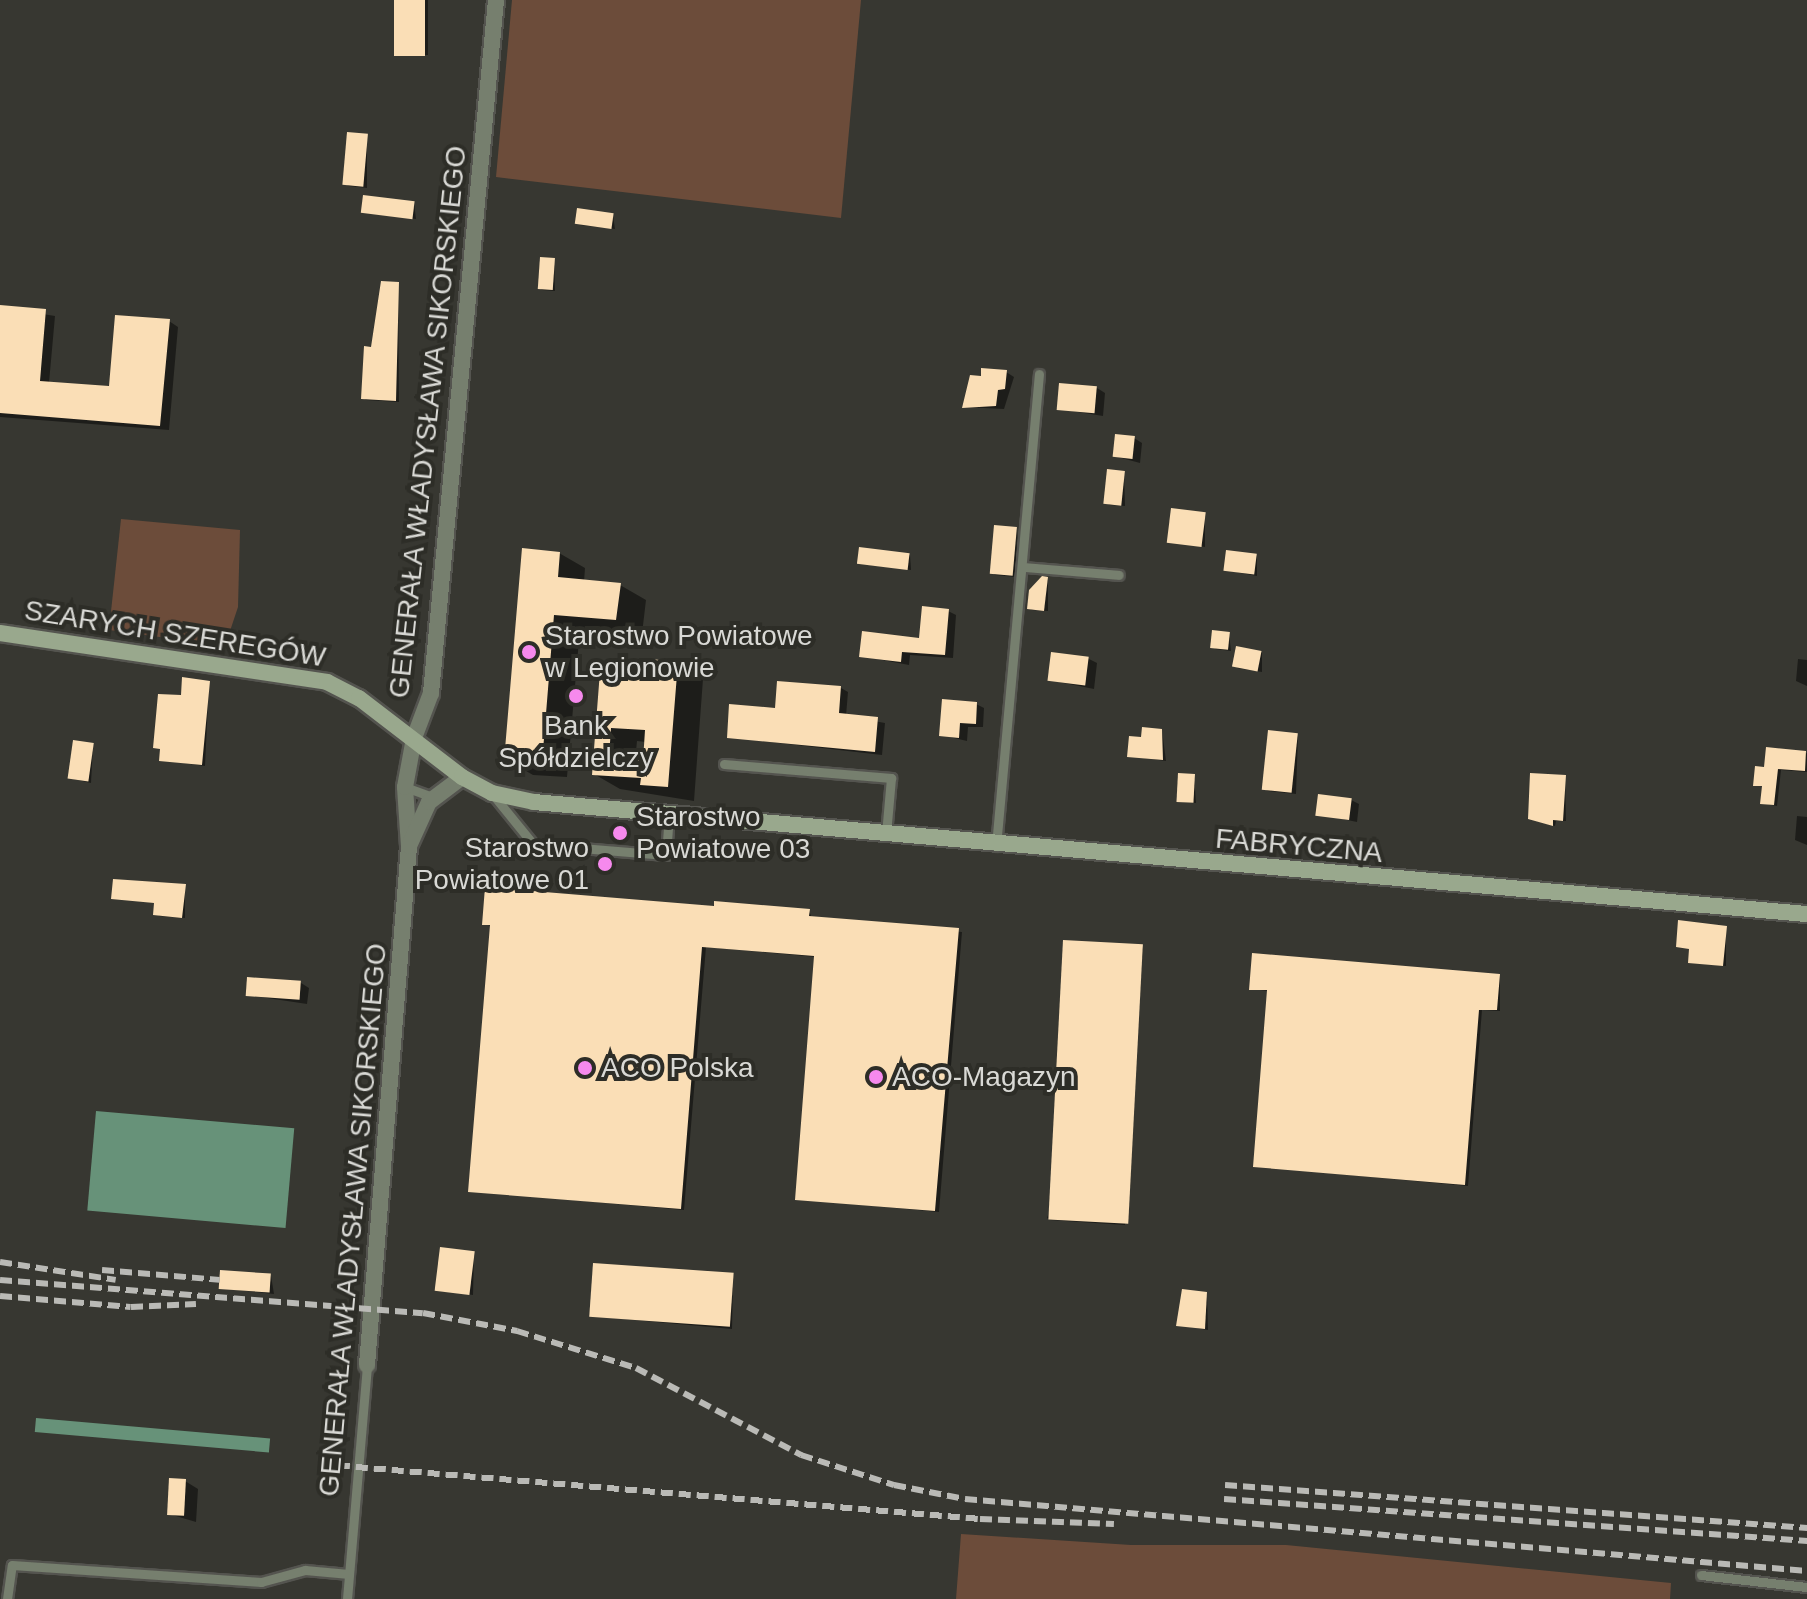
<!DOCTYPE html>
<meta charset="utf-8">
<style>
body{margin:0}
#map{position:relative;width:1807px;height:1599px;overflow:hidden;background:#373731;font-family:Arial,sans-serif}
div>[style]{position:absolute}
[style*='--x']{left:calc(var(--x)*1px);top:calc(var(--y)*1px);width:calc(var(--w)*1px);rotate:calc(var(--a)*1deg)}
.green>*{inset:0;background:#6c4c3a}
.water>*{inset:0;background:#679279;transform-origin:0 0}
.shadow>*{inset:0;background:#0007;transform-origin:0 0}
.building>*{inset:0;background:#fadeb6;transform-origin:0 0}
.roads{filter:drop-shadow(2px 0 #54544f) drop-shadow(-2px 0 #54544f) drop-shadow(0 2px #54544f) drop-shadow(0 -2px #54544f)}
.lane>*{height:9px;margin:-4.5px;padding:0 4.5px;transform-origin:4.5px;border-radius:4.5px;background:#767f6e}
.street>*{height:16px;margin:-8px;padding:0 8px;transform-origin:8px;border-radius:8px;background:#767f6e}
.secondary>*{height:16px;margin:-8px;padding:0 8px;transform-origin:8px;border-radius:8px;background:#99a88d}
.rail>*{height:6px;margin-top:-3px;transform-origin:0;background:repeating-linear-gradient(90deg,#babab6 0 12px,transparent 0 18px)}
.dots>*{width:22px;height:22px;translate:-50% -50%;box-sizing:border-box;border:4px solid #2d2d27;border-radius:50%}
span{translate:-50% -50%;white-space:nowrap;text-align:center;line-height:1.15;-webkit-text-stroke:8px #2d2d27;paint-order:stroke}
.street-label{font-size:28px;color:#d9d9d5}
.poi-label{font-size:28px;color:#d9d9d5}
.left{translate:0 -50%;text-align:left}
.right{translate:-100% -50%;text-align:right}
</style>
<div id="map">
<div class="green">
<i style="clip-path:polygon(512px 0,861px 0,841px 218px,496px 177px)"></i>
<i style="clip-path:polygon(121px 519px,240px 530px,238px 607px,225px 646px,109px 630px)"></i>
<i style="clip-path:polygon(961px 1534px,1131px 1545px,1286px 1545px,1671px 1583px,1670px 1599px,956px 1599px)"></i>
</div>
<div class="water">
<i style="left:96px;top:1111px;width:199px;height:100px;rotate:5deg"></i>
<i style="left:36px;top:1418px;width:235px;height:14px;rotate:5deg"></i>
</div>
<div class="shadow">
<i style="left:396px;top:0;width:32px;height:55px"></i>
<i style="clip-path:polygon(367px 136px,367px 188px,349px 186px,345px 184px)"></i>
<i style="clip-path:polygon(414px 203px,416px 219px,366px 213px)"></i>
<i style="clip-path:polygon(613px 215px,615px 229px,580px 225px)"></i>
<i style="clip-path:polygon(554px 260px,555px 291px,542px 290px,539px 288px)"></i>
<i style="clip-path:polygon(398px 284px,399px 402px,366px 400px,363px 398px)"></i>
<i style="clip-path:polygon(0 307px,55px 316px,49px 383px,111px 388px,169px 321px,178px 327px,169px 430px,0 417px)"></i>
<i style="clip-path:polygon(1006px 372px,1014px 377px,1004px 409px,964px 407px)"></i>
<i style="clip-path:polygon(1097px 388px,1105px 393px,1103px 416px,1059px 409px)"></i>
<i style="clip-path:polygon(1134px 438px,1142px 443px,1140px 463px,1114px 456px)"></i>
<i style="clip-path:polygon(1124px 473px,1125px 506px,1110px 505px,1106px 503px)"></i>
<i style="clip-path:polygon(1205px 514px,1205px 547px,1169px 542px)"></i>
<i style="clip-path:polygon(1017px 529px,1016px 577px,995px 575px,992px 573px)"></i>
<i style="clip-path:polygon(559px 553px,585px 568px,584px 582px,620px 585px,646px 600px,642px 634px,580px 629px,567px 777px,533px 775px,507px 760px)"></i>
<i style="clip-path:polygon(910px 555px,911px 570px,862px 564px)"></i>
<i style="clip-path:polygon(1257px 556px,1257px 576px,1225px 570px)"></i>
<i style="clip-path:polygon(1048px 579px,1048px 611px,1032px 610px,1029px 608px)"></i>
<i style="clip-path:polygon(948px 611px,956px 615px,953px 658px,910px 655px,909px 665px,861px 656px,921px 640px)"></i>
<i style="clip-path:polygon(1229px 634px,1231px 651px,1215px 649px)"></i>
<i style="clip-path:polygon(1262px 652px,1262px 672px,1237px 668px)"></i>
<i style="clip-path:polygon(1089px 659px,1097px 663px,1094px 689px,1049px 680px)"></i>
<i style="clip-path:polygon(1798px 659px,1807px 660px,1807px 686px,1796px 681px)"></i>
<i style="clip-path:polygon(evenodd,678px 664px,703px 679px,694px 801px,620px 789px,594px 774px,602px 674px,652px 679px,678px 664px,637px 741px,646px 742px,645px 763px,635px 762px,637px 741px)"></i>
<i style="clip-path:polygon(209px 682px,205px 766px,161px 760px,162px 749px,156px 747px,183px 698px)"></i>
<i style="clip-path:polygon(841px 688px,848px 692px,846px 716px,885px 723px,882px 755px,729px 737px,777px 710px)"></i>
<i style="clip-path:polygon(976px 704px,984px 708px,983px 727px,968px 727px,967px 741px,941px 735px)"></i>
<i style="clip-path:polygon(1162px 730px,1166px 761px,1129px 756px,1142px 740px)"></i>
<i style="clip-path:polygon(1298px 735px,1296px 794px,1268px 791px,1264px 789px)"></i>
<i style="clip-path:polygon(93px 745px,91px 783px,69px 778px)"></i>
<i style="clip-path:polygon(1807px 753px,1807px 772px,1781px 770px,1777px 806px,1762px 803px,1764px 787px,1755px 784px,1765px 770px)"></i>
<i style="clip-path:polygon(1194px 776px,1196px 803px,1182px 802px,1178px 800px)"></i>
<i style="clip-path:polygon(1565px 777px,1566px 821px,1556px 821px,1555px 826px,1533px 820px)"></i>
<i style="clip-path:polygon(1351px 800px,1359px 804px,1357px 822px,1318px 814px)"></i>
<i style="clip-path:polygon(1797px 816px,1807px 817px,1807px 845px,1795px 840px)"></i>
<i style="clip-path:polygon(185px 886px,185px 918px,159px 916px,156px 903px,113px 898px)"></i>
<i style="clip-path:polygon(716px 908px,809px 911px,812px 918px,962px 932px,939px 1212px,797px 1199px,816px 957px,706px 947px,684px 1210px,470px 1191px,492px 926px,484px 924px)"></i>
<i style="clip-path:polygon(1726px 927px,1726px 966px,1693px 963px,1691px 949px,1678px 946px)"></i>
<i style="clip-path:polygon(1143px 946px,1125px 1225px,1050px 1220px,1047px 1218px)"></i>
<i style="clip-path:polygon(1500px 976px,1500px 1011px,1482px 1010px,1468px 1186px,1255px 1166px,1269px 991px,1251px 989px)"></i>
<i style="clip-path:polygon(301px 983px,309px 988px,307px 1004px,247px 995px)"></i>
<i style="clip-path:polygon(474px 1253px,473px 1295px,440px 1291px)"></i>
<i style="clip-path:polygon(271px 1276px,274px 1294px,220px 1288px)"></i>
<i style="clip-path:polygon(733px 1276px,732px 1329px,591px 1316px)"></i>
<i style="clip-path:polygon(1207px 1294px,1208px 1330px,1178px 1325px)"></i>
<i style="clip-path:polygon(185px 1481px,198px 1489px,196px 1522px,169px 1514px)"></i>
</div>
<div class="building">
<i style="left:394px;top:0;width:31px;height:56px"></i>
<i style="left:347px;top:132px;width:21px;height:53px;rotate:5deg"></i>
<i style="left:363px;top:195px;width:52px;height:18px;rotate:7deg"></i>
<i style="left:577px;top:208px;width:37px;height:16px;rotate:8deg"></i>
<i style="left:540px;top:257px;width:15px;height:32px;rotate:4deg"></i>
<i style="clip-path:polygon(381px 281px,399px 282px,396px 401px,361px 399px,364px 346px,371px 347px)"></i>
<i style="clip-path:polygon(0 305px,46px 309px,40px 381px,109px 386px,115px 315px,170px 319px,160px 426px,0 413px)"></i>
<i style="clip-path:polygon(981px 368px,1007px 370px,1005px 389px,998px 390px,996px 406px,962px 408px,970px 375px,981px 376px)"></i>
<i style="left:1059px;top:383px;width:38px;height:27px;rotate:5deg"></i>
<i style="left:1115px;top:434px;width:20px;height:23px;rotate:6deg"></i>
<i style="left:1107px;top:469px;width:18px;height:35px;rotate:6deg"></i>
<i style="left:1171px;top:508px;width:35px;height:35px;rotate:7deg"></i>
<i style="left:994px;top:525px;width:23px;height:49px;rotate:5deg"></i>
<i style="left:859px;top:547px;width:51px;height:17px;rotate:7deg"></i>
<i style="clip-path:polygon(522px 548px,560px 552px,558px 577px,621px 583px,616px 620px,554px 615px,542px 763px,504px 761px)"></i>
<i style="left:1226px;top:550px;width:31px;height:21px;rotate:7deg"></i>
<i style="clip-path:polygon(1042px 576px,1048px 577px,1044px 611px,1027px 609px,1029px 590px)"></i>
<i style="clip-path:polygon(922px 606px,949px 609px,945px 655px,902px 652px,901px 662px,859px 657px,862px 631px,919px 638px)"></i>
<i style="left:1212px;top:630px;width:18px;height:18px;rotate:6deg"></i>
<i style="left:1236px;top:646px;width:26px;height:21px;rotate:11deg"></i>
<i style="left:1051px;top:652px;width:38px;height:29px;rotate:7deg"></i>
<i style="clip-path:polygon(evenodd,651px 659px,678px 662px,668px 787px,640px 785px,641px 778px,592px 775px,600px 671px,650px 677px,651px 659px,611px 728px,645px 730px,643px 761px,609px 758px,611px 728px)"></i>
<i style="clip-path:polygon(182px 677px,210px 681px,202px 765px,159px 761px,160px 749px,153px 748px,158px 694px,181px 695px)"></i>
<i style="clip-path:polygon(777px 681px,841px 686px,839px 713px,878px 717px,875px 752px,727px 738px,729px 704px,775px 708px)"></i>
<i style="clip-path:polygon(942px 699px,977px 702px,976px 724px,960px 723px,959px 738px,939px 736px)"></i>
<i style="clip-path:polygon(1142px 727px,1162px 729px,1163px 760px,1127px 757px,1129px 736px,1141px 737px)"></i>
<i style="left:1268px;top:730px;width:30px;height:60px;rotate:6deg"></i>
<i style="left:73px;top:740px;width:21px;height:39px;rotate:8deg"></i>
<i style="clip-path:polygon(1766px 747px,1806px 751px,1805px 771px,1778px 769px,1774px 805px,1760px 804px,1762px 786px,1753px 786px,1755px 766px,1764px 767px)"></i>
<i style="left:1178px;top:773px;width:17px;height:29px;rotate:3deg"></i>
<i style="clip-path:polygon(1530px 773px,1566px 775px,1563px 821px,1553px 820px,1553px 826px,1528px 819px)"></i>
<i style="left:1318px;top:794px;width:34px;height:22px;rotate:7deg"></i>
<i style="clip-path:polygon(113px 879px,186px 884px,182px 918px,153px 915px,154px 903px,111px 899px)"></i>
<i style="clip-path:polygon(485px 887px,714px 906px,714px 901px,810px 909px,809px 916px,959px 928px,935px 1211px,795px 1200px,814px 956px,702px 947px,681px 1209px,468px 1192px,490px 925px,482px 925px)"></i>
<i style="clip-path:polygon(1678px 920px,1727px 926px,1723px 966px,1688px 963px,1689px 949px,1676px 947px)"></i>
<i style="left:1063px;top:940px;width:80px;height:280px;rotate:3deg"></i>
<i style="clip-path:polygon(1252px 953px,1500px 974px,1497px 1010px,1479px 1010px,1465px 1185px,1253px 1167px,1267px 990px,1249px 990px)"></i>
<i style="left:247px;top:977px;width:54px;height:19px;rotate:4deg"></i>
<i style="left:440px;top:1247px;width:35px;height:44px;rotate:7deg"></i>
<i style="left:593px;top:1263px;width:141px;height:54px;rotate:4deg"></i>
<i style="left:220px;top:1270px;width:51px;height:19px;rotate:4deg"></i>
<i style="clip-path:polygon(1182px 1289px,1207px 1292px,1205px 1329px,1176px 1326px)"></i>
<i style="left:169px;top:1478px;width:17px;height:37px;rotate:3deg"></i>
</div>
<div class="roads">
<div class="lane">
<i style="--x:1024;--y:567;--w:95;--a:4.8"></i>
<i style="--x:724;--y:764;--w:168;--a:4.8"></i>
<i style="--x:891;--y:778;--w:56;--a:95.1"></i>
<i style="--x:405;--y:787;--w:30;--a:20"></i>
<i style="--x:494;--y:796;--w:62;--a:50.9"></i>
<i style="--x:533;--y:844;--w:133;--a:4.7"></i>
<i style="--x:666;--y:855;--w:41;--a:-85.8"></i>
<i style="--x:996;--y:846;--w:474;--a:-84.8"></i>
<i style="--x:1701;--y:1575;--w:107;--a:6.5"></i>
<i style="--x:7;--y:1599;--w:34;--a:-82"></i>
<i style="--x:12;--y:1565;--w:250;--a:3.9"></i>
<i style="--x:261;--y:1582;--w:46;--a:-15.3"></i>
<i style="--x:305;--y:1570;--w:44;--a:5.2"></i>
<i style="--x:347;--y:1599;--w:235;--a:-85.1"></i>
</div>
<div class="street">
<i style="--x:409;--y:846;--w:59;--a:-93.9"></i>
<i style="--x:405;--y:787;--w:50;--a:-79.6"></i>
<i style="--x:414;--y:738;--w:48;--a:-69.3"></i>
<i style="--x:431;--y:693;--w:696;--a:-84.64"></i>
<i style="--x:367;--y:1365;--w:521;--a:-85.37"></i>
<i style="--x:409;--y:846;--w:48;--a:-65.6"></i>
<i style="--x:429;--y:802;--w:41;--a:-37.1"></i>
</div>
<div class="secondary">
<i style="--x:0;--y:633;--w:331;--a:8.5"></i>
<i style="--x:327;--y:682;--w:36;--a:27"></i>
<i style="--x:359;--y:698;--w:130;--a:37.5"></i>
<i style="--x:462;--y:777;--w:34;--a:28"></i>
<i style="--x:492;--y:793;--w:43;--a:12.1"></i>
<i style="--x:534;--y:802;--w:1278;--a:5.03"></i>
</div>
</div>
<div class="rail">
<i style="--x:0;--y:1262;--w:117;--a:8.8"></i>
<i style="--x:102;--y:1270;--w:118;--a:4.8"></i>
<i style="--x:0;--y:1280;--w:424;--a:4.5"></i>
<i style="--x:423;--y:1313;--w:96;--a:10.8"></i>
<i style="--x:517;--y:1331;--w:125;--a:17.3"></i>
<i style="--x:636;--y:1368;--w:187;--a:27.8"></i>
<i style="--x:801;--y:1455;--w:98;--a:17.9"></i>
<i style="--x:894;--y:1485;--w:72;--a:11.2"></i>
<i style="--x:965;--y:1499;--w:845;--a:4.89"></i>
<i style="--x:0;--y:1296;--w:131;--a:4.8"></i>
<i style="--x:131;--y:1307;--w:65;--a:-2.6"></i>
<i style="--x:320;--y:1464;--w:662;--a:4.76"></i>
<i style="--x:980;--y:1519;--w:134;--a:2.1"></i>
<i style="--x:1225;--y:1485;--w:584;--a:4.23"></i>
<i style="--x:1224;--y:1499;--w:585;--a:4.12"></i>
</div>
<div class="dots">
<i style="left:529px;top:652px;background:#f689ed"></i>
<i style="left:576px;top:696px;background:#f689ed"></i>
<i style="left:620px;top:833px;background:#f689ed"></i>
<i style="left:605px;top:864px;background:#f689ed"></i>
<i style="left:585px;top:1068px;background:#f689ed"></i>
<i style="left:876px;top:1077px;background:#f689ed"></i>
</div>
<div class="street-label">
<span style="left:428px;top:422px;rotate:-84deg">GENERAŁA WŁADYSŁAWA SIKORSKIEGO</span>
<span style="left:175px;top:634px;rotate:9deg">SZARYCH SZEREGÓW</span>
<span style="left:1299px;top:846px;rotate:5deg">FABRYCZNA</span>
<span style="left:353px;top:1220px;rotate:-85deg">GENERAŁA WŁADYSŁAWA SIKORSKIEGO</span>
</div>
<div class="poi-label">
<span class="left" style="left:545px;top:652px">Starostwo Powiatowe<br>w Legionowie</span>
<span style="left:576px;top:742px">Bank<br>Spółdzielczy</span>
<span class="left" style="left:636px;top:833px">Starostwo<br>Powiatowe 03</span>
<span class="right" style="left:589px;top:864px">Starostwo<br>Powiatowe 01</span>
<span class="left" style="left:601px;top:1068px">ACO Polska</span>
<span class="left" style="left:892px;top:1077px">ACO-Magazyn</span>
</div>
</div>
